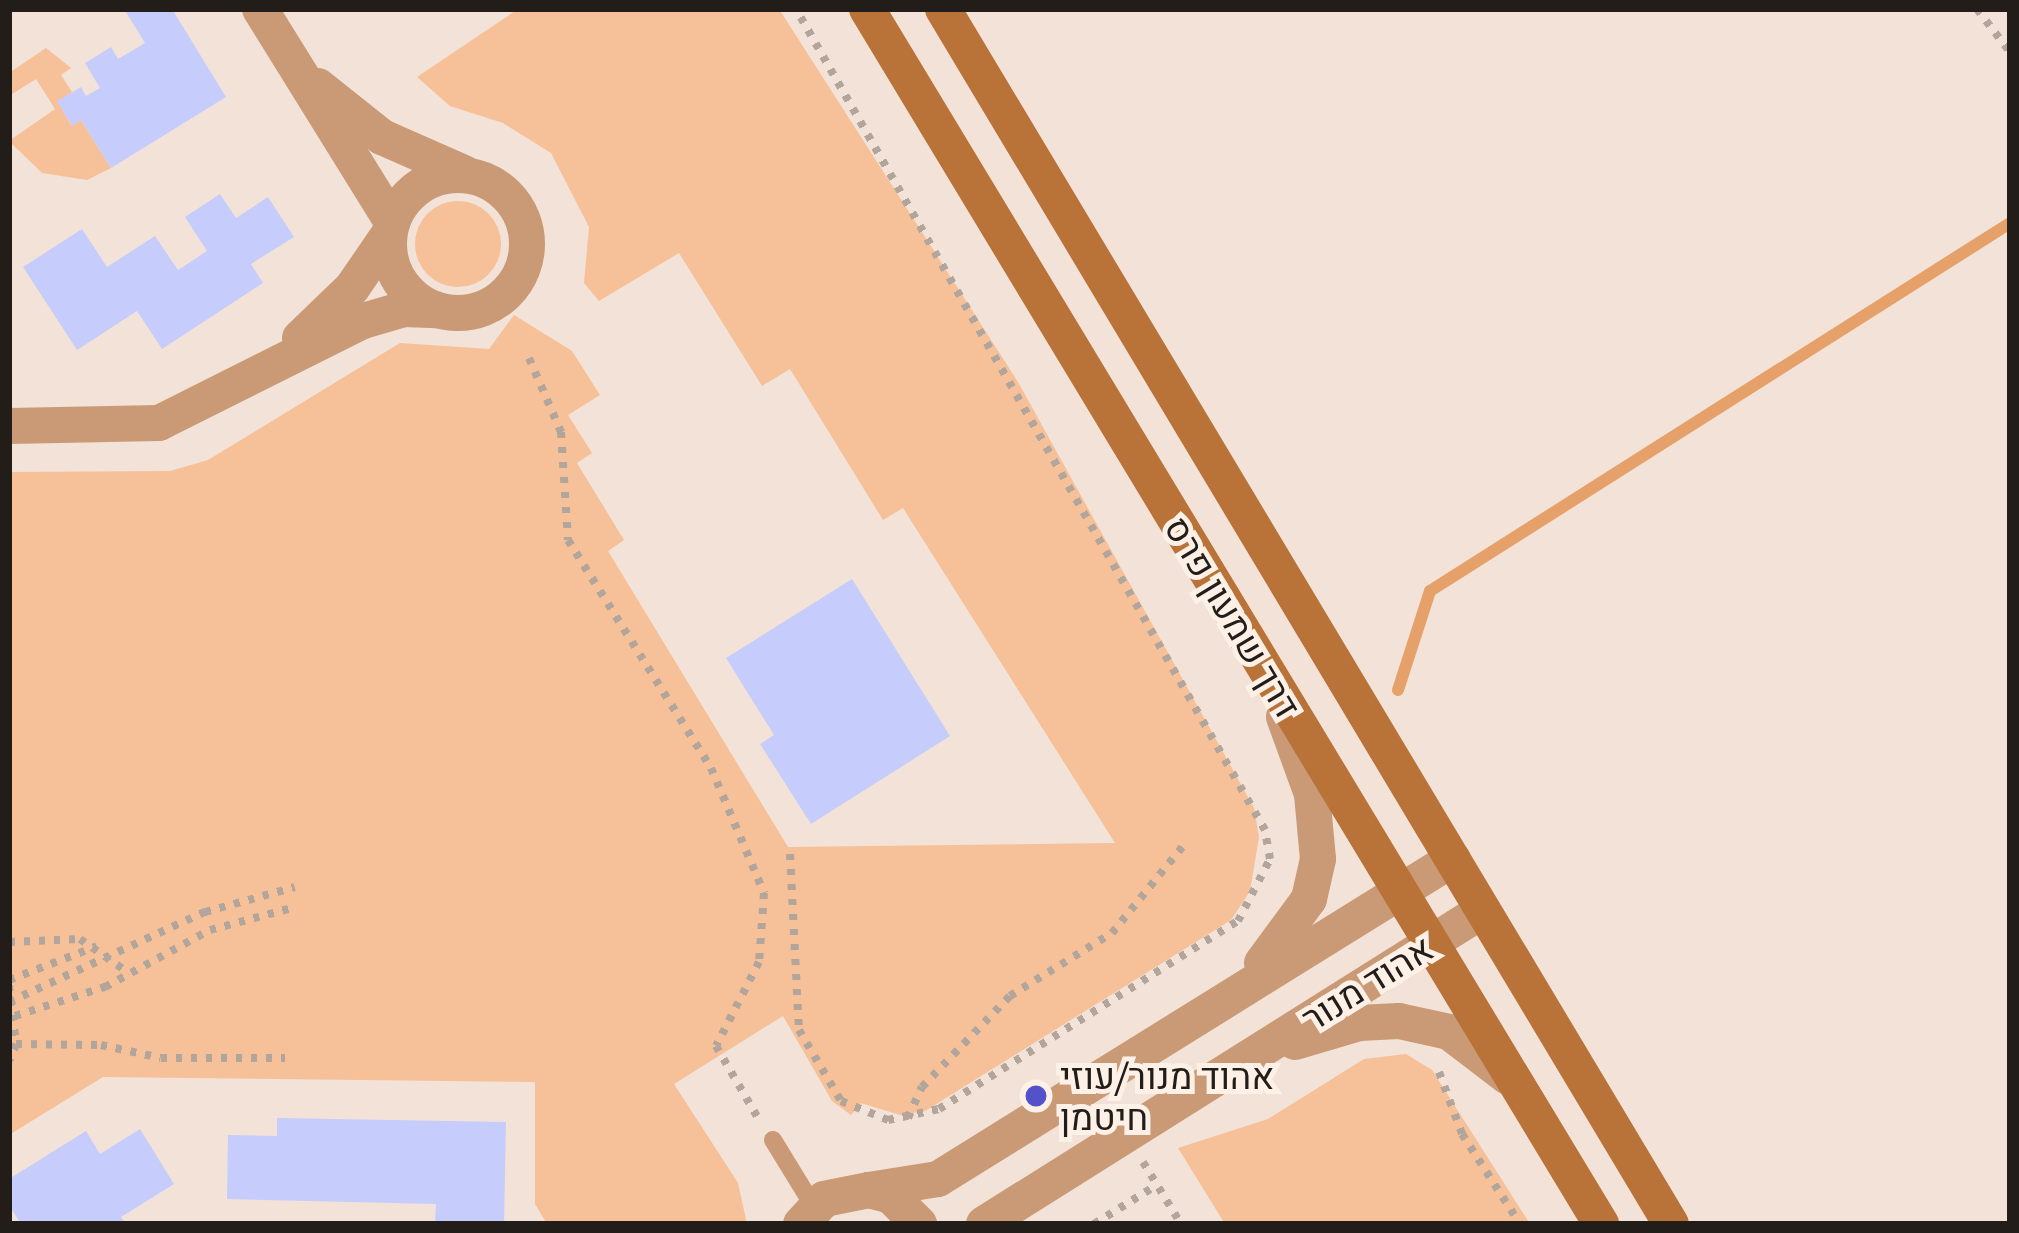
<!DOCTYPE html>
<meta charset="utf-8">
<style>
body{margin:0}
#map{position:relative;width:2019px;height:1233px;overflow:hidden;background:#f2e2d7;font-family:Ubuntu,Heebo,sans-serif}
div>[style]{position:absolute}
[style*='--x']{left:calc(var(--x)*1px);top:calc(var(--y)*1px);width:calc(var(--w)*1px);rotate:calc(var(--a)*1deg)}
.green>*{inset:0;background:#f6c098}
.round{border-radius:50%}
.stream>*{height:12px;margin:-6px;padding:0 6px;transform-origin:6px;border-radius:6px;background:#e6a06a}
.building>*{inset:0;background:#c6cdfc}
.path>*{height:8px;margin-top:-4px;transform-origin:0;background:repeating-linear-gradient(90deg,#b2a59c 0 6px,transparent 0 15px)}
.lane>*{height:18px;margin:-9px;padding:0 9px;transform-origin:9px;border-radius:9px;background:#ca9976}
.street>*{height:36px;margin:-18px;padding:0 18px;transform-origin:18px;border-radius:18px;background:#ca9976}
.street>.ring{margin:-18px;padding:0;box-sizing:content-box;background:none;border:36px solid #ca9976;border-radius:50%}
.secondary>*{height:36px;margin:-18px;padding:0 18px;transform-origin:18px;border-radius:18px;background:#b97238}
.dots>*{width:33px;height:33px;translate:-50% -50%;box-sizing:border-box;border:6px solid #fdf0e7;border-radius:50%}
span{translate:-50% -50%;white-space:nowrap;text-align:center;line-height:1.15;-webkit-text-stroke:10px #fdf0e7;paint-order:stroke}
.street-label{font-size:36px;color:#231d19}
.poi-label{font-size:36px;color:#231d19}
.left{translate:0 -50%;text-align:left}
.frame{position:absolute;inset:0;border:12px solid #231d19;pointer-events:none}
</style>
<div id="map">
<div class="green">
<i style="clip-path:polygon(518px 9px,779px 9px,1018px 382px,1254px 808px,1259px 837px,1250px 891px,1231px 920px,925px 1111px,900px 1115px,861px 1103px,851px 1115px,832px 1101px,783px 1016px,674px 1084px,738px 1183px,747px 1224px,547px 1224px,535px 1204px,535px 1082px,103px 1077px,9px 1135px,9px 472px,170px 471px,208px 460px,400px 343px,489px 349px,514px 315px,572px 351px,600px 395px,568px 415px,592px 453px,577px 463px,624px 540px,608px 551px,788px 847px,1115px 843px,903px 508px,883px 520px,790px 369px,762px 386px,679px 253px,599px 301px,584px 283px,589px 227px,551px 153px,503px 123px,450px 106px,417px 77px)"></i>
<i style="clip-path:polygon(46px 48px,71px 68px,61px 75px,72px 92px,58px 102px,71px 125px,81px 120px,111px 168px,87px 180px,42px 173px,9px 141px,55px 109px,36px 79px,9px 96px,9px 73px)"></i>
<i class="round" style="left:415px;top:201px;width:86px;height:86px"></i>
<i style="clip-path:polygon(1406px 1054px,1432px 1070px,1530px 1224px,1225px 1224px,1178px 1148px,1268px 1119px,1364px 1059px)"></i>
</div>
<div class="stream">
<i style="--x:1398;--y:690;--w:104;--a:-72.1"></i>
<i style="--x:1430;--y:591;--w:687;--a:-32.39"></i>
</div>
<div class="building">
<i style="clip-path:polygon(124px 9px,172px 9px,226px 97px,111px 168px,81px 120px,72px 126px,57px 101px,81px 87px,86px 96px,100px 88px,85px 63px,111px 47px,118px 59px,145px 43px)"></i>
<i style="clip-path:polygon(220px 194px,236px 218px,268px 197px,294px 237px,251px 264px,263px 283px,162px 349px,137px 311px,77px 350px,23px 267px,82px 229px,107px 267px,155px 236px,178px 270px,207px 251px,185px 217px)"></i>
<i style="clip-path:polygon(852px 579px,950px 736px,811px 824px,760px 744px,774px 735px,726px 658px)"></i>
<i style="clip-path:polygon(277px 1118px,506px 1122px,504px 1224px,435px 1224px,436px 1204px,227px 1199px,228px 1135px,277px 1136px)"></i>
<i style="clip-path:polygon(140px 1129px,174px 1184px,121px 1217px,126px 1224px,21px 1224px,9px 1205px,9px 1179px,86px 1131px,100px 1154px)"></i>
</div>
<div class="path">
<i style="--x:1977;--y:9;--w:54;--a:52.5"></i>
<i style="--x:529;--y:358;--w:81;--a:66.6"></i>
<i style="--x:561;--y:432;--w:108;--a:86.3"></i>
<i style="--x:568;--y:540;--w:269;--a:57.9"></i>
<i style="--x:711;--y:768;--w:136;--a:67"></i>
<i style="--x:764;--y:893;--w:69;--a:94.1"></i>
<i style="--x:759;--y:962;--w:94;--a:117.1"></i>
<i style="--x:716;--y:1046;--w:86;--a:59.8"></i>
<i style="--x:790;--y:854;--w:176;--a:87.1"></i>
<i style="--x:799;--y:1030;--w:82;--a:59.4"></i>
<i style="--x:841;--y:1101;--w:51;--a:22"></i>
<i style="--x:888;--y:1120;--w:52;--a:-12.2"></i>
<i style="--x:939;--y:1109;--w:353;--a:-32.2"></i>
<i style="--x:1238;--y:921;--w:70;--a:-62.7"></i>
<i style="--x:1270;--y:859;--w:29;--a:-100"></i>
<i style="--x:1265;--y:830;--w:946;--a:-119.74"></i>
<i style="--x:9;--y:942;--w:71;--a:-2.4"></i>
<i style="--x:80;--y:939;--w:60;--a:34.8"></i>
<i style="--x:9;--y:980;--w:94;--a:-21.1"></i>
<i style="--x:9;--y:985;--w:59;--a:83.2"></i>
<i style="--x:16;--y:1044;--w:18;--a:112"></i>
<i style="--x:9;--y:1002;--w:216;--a:-24.7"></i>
<i style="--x:205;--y:912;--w:93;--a:-15.5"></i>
<i style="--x:15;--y:1016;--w:95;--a:-17.9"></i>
<i style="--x:105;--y:987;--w:119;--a:-28.5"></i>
<i style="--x:210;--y:930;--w:89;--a:-15"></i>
<i style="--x:16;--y:1044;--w:85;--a:0.7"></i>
<i style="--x:101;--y:1045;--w:61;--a:12.2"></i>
<i style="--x:161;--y:1058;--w:124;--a:0"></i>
<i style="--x:1439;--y:1072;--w:66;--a:69.6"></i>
<i style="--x:1462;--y:1134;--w:107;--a:57.2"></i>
<i style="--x:908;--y:1118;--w:34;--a:-66"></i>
<i style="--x:922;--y:1087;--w:127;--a:-46"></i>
<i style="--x:1010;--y:996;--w:120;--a:-31.7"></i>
<i style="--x:1112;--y:933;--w:112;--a:-50.8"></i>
<i style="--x:1143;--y:1162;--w:73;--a:58.5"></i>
<i style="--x:1094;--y:1224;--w:74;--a:-31.8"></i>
</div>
<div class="lane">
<i style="--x:773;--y:1140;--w:79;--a:58.5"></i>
</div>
<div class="street">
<i style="--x:260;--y:9;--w:251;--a:58.2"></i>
<i style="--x:318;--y:86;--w:82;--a:38.6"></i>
<i style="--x:382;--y:137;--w:90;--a:23.7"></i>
<i class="ring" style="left:389px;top:175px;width:102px;height:102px"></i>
<i style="--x:300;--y:338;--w:72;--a:-43.9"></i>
<i style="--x:352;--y:288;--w:65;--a:-55.6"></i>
<i style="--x:9;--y:426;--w:150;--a:-1.1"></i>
<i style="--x:159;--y:423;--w:228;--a:-26.6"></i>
<i style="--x:363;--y:321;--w:43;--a:-16.3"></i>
<i style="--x:404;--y:309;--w:33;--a:2"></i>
<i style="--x:1262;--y:963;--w:79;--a:-53.7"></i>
<i style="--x:1309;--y:899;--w:41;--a:-77.3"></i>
<i style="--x:1318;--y:859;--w:65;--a:-95.3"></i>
<i style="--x:1312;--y:794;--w:82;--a:-110"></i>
<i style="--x:1295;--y:1042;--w:67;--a:-16.5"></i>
<i style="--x:1359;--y:1023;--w:40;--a:-2.9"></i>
<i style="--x:1399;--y:1021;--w:51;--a:12.4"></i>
<i style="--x:1449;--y:1032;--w:74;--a:37.3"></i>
<i style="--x:869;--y:1190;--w:70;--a:-9.1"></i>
<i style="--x:938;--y:1179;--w:606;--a:-31.86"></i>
<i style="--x:801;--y:1224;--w:34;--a:-47"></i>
<i style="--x:824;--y:1199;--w:46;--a:-11.3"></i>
<i style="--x:869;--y:1190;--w:23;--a:15"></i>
<i style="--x:891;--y:1196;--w:40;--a:45"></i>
<i style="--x:984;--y:1224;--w:588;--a:-32.15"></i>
</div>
<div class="secondary">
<i style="--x:867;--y:9;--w:1420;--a:58.86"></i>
<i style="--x:943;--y:9;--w:1416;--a:59.07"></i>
</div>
<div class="dots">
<i style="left:1036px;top:1096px;background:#5452c9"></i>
</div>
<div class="street-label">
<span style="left:1233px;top:617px;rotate:59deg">דרך שמעון פרס</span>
<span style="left:1367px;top:983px;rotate:-32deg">אהוד מנור</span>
</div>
<div class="poi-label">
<span class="left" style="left:1060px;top:1096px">אהוד מנור/עוזי<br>חיטמן</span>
</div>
<div class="frame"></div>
</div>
